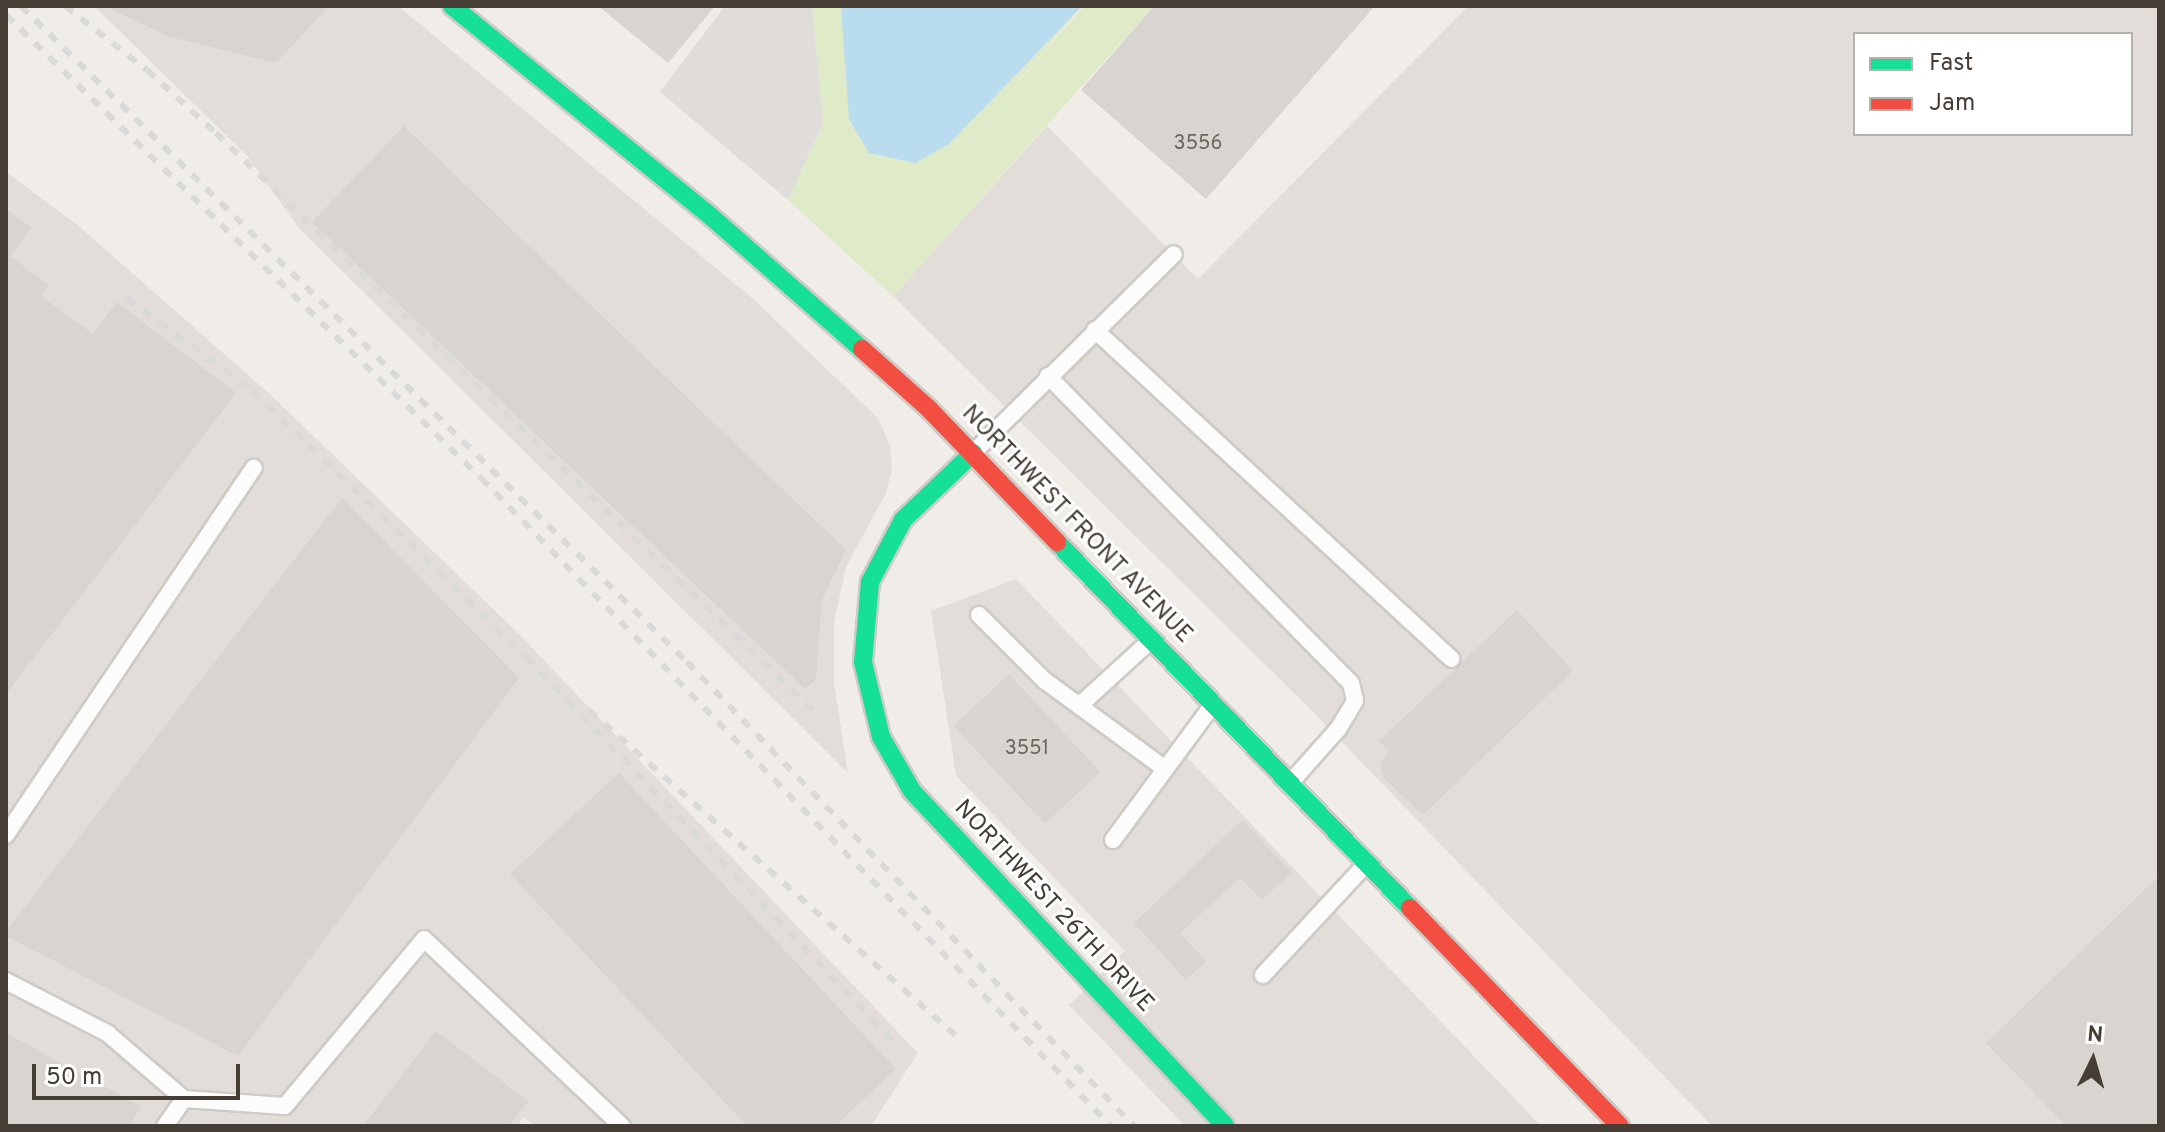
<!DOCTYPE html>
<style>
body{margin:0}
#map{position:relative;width:2165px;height:1132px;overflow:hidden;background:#f0ede9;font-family:Overpass,sans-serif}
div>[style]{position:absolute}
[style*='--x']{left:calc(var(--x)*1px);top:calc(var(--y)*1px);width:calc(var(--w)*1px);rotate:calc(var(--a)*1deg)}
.industrial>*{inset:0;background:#e2ddd8}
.green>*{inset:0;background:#dfeac9}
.parking>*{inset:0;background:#dfdcd9}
.water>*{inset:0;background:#b9dcef}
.building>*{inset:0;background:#d8d4d0;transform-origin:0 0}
.roads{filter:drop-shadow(2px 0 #cecbc6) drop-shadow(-2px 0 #cecbc6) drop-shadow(0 2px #cecbc6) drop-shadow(0 -2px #cecbc6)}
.lane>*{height:16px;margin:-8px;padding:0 8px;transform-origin:8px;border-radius:8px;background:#fdfcfc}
.fast>*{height:18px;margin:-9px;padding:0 9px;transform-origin:9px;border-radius:9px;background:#16e098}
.jam>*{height:18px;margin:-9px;padding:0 9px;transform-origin:9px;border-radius:9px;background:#f24e42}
.rail>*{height:6px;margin-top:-3px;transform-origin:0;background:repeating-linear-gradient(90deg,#d9d9d8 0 10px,transparent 0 20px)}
span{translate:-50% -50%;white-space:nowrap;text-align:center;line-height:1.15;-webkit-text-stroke:6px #fff;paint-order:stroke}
.number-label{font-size:20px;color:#6c655d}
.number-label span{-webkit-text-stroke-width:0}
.street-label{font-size:24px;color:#463e35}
.frame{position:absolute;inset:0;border:8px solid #463e35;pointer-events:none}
.legend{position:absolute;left:1853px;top:32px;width:280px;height:104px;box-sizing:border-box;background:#fff;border:2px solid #b5b2ae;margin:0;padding:10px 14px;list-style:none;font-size:24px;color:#463e35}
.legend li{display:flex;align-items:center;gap:16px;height:40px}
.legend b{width:40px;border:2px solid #b5b2ae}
.north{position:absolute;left:2053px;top:1020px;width:80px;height:80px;-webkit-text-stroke:6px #fff;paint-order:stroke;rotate:5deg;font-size:22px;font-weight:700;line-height:32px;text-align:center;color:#463e35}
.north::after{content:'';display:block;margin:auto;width:28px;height:36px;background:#463e35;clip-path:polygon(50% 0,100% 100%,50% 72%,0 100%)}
.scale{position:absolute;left:32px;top:1064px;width:208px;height:36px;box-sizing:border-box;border:4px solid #463e35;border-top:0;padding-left:10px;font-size:24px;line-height:28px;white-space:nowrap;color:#463e35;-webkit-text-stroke:6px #fff;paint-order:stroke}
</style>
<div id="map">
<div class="industrial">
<i style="clip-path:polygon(94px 6px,398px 6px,751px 297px,878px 418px,890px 446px,892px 470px,886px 493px,846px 567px,834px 622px,834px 683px,848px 773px,299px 228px,247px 156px)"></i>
<i style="clip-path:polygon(evenodd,1468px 6px,2159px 6px,2159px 1126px,1712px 1126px,1318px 717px,893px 296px,1047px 126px,1198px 279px,1468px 6px,1855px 34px,2131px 34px,2131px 134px,1855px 134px,1855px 34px)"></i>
<i style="clip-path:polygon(6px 172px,80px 227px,273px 397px,520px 635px,918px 1053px,871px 1126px,535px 1126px,524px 1117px,517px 1126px,6px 1126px)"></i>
<i style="clip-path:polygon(1016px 579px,1541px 1126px,1185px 1126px,1069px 1005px,1125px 951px,956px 776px,931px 611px)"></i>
</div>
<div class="green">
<i style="clip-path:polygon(812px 6px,1082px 6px,997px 107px,1084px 6px,1154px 6px,893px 296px,788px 200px,823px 123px)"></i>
</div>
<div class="parking">
<i style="clip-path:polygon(725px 6px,812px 6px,823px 123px,788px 200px,660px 92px)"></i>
</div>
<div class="water">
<i style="clip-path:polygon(841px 6px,1082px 6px,949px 144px,915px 163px,869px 153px,849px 119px)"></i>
</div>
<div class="building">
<i style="clip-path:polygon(105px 6px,329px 6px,276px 63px,170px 37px)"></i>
<i style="clip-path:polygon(598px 6px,715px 6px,668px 63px)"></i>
<i style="clip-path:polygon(1154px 6px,1375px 6px,1206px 199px,1081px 90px)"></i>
<i style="clip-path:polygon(404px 126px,846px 550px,822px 600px,816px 679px,805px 689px,312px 222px)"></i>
<i style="clip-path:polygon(6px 209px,32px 228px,10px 256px,49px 285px,41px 296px,93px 334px,117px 302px,236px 393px,6px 694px)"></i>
<i style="clip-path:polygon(342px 498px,519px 678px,238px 1056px,6px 936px,6px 931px)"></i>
<i style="clip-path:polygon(1517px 610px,1573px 671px,1423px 815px,1384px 778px,1380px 764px,1389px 751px,1379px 741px)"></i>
<i style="left:1009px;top:674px;width:134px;height:76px;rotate:47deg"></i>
<i style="clip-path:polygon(619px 773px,896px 1069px,835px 1126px,747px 1126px,510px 874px)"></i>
<i style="clip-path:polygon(1242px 820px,1292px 872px,1262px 900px,1240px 878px,1180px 933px,1206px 961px,1186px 980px,1134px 923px)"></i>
<i style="clip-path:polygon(2159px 876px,2159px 1126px,2066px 1126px,1986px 1043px)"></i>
<i style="clip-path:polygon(436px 1031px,528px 1101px,509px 1126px,363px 1126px)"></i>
<i style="clip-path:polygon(6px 1033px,141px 1106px,130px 1126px,6px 1126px)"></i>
</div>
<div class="roads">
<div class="lane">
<i style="--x:1095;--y:330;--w:485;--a:42.7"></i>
<i style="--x:1048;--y:376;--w:431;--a:45.4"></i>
<i style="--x:1351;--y:683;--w:18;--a:77"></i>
<i style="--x:1355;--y:701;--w:33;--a:121"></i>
<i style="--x:1338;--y:729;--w:71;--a:131.6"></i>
<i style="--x:974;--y:452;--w:281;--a:-44.7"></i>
<i style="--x:979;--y:615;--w:92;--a:45"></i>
<i style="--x:1044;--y:680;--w:150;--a:36.3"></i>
<i style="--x:1080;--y:705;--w:95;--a:-42.4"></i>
<i style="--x:6;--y:835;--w:443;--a:-56"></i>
<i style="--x:1113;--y:840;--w:165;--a:-53.6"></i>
<i style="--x:1263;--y:975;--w:153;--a:-47.1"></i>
<i style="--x:6;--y:981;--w:114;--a:27.2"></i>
<i style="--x:107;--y:1033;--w:101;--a:40.6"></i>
<i style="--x:184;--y:1099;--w:101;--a:4"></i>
<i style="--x:285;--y:1106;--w:217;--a:-50.2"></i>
<i style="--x:424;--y:939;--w:272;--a:43.4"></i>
<i style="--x:165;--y:1126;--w:33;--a:-55"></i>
</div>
<div class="fast">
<i style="--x:452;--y:6;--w:328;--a:39.1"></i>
<i style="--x:707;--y:213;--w:206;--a:41.3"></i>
<i style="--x:973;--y:453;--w:97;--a:136.3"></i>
<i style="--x:903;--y:520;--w:70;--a:118"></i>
<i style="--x:870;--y:582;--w:80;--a:95"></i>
<i style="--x:863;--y:662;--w:77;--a:76.5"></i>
<i style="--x:881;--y:737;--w:62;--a:60.1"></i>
<i style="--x:912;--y:791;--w:458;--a:46.9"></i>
<i style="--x:1057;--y:542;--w:508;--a:46.04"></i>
</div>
<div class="jam">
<i style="--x:862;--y:349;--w:90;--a:41.8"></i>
<i style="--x:929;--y:409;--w:185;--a:46.1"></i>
<i style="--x:1410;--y:908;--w:303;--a:46.1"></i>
</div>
</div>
<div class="rail">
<i style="--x:21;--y:6;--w:935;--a:44.57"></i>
<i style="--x:687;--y:662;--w:644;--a:46.07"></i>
<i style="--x:65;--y:6;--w:104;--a:38"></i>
<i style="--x:147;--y:70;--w:93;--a:42.4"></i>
<i style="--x:216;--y:133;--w:837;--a:44.03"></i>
<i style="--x:6;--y:15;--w:663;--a:44.27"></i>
<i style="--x:481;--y:478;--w:904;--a:45.81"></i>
<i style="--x:127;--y:298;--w:156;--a:36.6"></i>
<i style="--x:252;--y:391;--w:79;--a:43.5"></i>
<i style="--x:309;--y:445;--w:303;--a:44.3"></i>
<i style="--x:526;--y:657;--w:534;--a:46.29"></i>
<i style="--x:589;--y:710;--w:491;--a:41.6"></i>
</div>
<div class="number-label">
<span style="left:1198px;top:144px">3556</span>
<span style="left:1027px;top:749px">3551</span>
</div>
<div class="street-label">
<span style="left:1076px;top:525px;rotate:46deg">NORTHWEST FRONT AVENUE</span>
<span style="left:1053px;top:907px;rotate:47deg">NORTHWEST 26TH DRIVE</span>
</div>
<div class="frame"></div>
<ul class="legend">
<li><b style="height:10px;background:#16e098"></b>Fast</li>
<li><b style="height:10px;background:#f24e42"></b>Jam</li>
</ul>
<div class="north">N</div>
<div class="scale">50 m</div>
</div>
